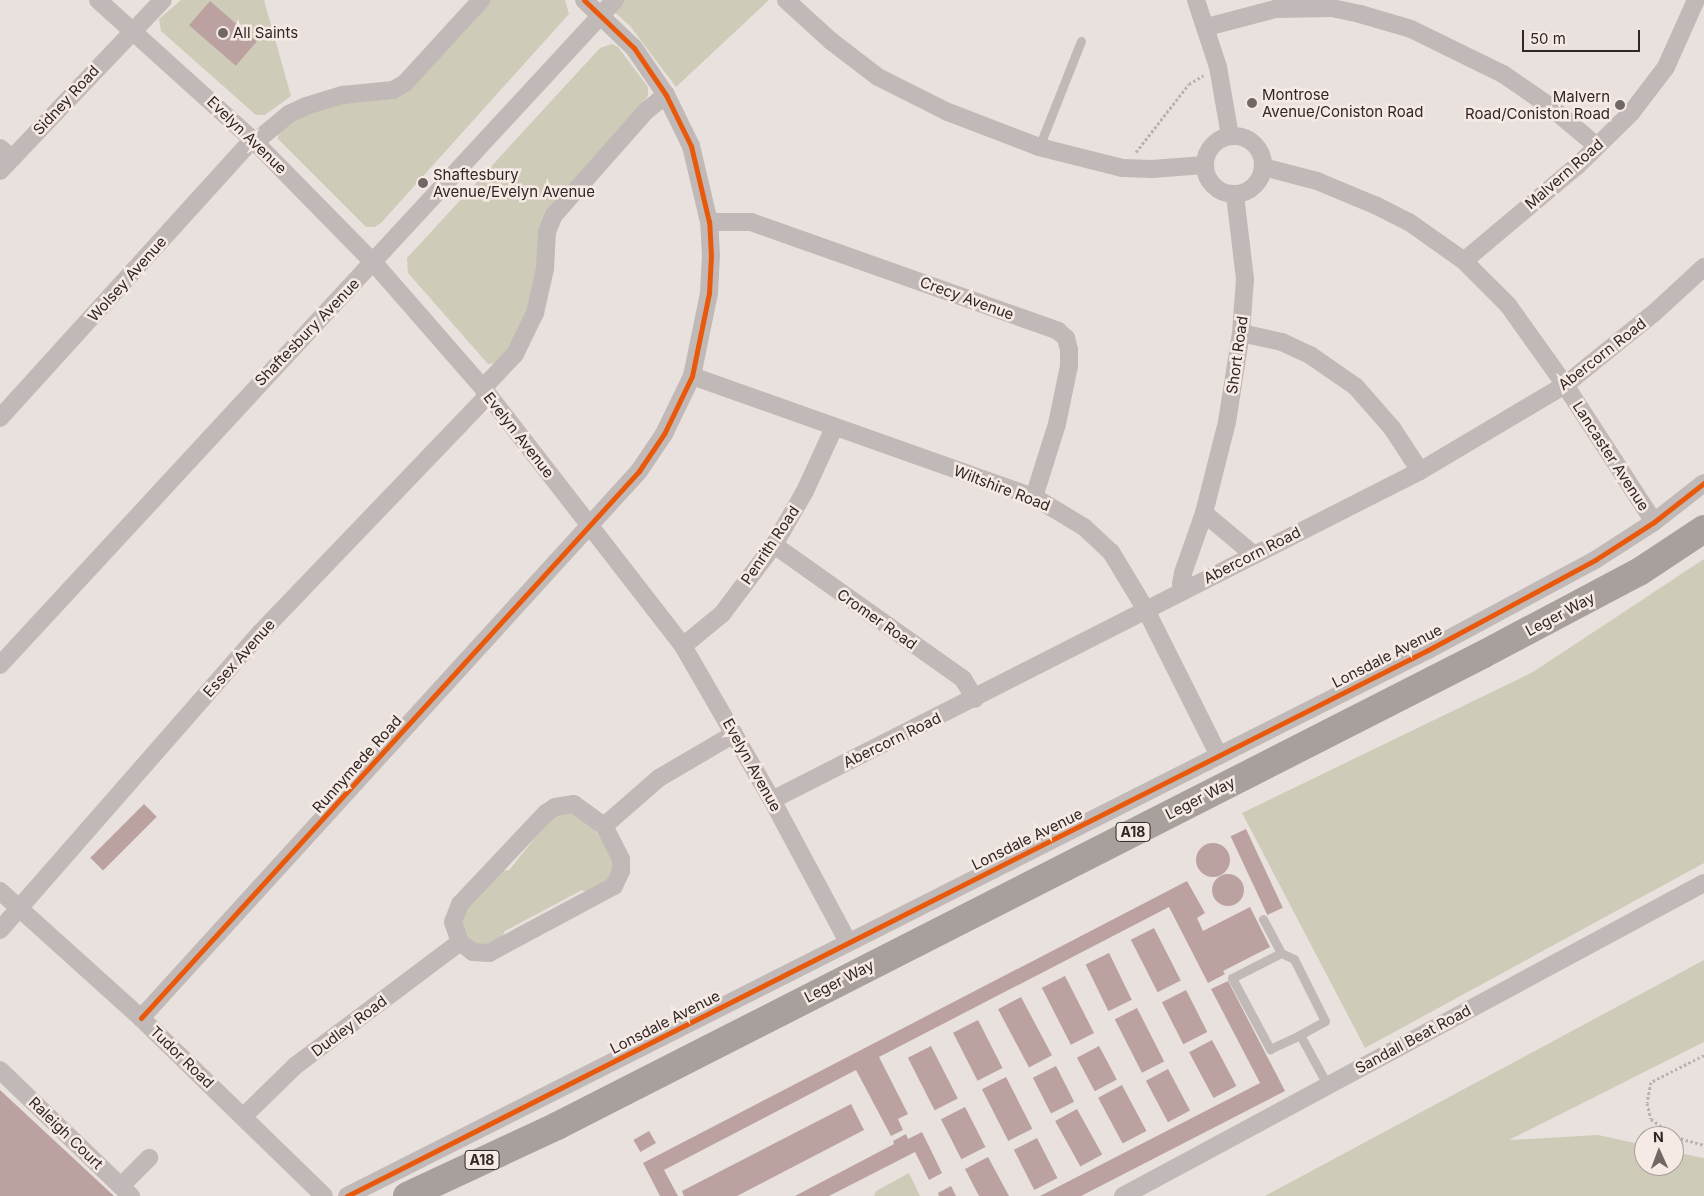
<!DOCTYPE html>
<style>
body{margin:0}
#map{position:relative;width:1704px;height:1196px;overflow:hidden;background:#e9e1dd;font-family:Inter,sans-serif}
div>[style]{position:absolute}
[style*='--x']{left:calc(var(--x)*1px);top:calc(var(--y)*1px);width:calc(var(--w)*1px);rotate:calc(var(--a)*1deg)}
.green>*{inset:0;background:#ceccb8}
.building>*{inset:0;background:#bba2a0;transform-origin:0 0}
.round{border-radius:50%}
.path>*{height:3px;margin-top:-1.5px;transform-origin:0;background:repeating-linear-gradient(90deg,#bab2af 0 2.5px,transparent 0 5px)}
.lane>*{height:9px;margin:-4.5px;padding:0 4.5px;transform-origin:4.5px;border-radius:4.5px;background:#c1b9b7}
.street>*{height:18px;margin:-9px;padding:0 9px;transform-origin:9px;border-radius:9px;background:#c1b9b7}
.street>.ring{margin:-9px;padding:0;box-sizing:content-box;background:none;border:18px solid #c1b9b7;border-radius:50%}
.highway>*{height:28px;margin:-14px;padding:0 14px;transform-origin:14px;border-radius:14px;background:#a8a09c}
.cycleway>*{height:5px;margin:-2.5px;padding:0 2.5px;transform-origin:2.5px;border-radius:2.5px;background:#e8590c}
.dots>*{width:14px;height:14px;translate:-50% -50%;box-sizing:border-box;border:2px solid #f6eae4;border-radius:50%}
span{translate:-50% -50%;white-space:nowrap;text-align:center;line-height:1.15;-webkit-text-stroke:5px #f6eae4;paint-order:stroke}
.shield-label span{padding:1px 4px;background:#f6eae4;border:1px solid;border-radius:4px;-webkit-text-stroke-width:0}
.shield-label{font-size:14px;color:#312726;font-weight:700}
.poi-label{font-size:15px;color:#312726}
.left{translate:0 -50%;text-align:left}
.right{translate:-100% -50%;text-align:right}
.street-label{font-size:15px;color:#312726}
.north{position:absolute;left:1634px;top:1126px;width:50px;height:50px;box-sizing:border-box;background:#f6eae4;border:1px solid #a79c98;border-radius:50%;rotate:358deg;font-size:14px;font-weight:700;line-height:20px;text-align:center;color:#312726}
.north::after{content:'';display:block;margin:auto;width:18px;height:22px;background:#716866;clip-path:polygon(50% 0,100% 100%,50% 72%,0 100%)}
.scale{position:absolute;left:1522px;top:30px;width:118px;height:22px;box-sizing:border-box;border:2px solid #312726;border-top:0;padding-left:6px;font-size:15px;line-height:18px;white-space:nowrap;color:#312726;-webkit-text-stroke:4px #f6eae4;paint-order:stroke}
</style>
<div id="map">
<div class="green">
<i style="clip-path:polygon(181px 0,264px 0,291px 96px,265px 115px,256px 115px,161px 31px,159px 19px)"></i>
<i style="clip-path:polygon(487px 0,565px 0,569px 14px,381px 223px,375px 227px,366px 227px,278px 139px,279px 132px,284px 125px,320px 106px,387px 97px)"></i>
<i style="clip-path:polygon(601px 0,769px 0,676px 87px,630px 26px)"></i>
<i style="clip-path:polygon(612px 44px,618px 47px,648px 87px,648px 96px,541px 226px,533px 300px,518px 338px,499px 363px,488px 364px,408px 273px,407px 258px,600px 48px)"></i>
<i style="clip-path:polygon(1704px 559px,1704px 863px,1365px 1048px,1242px 813px,1533px 672px)"></i>
<i style="clip-path:polygon(571px 813px,579px 815px,594px 829px,607px 847px,614px 861px,610px 878px,591px 893px,582px 890px,505px 931px,500px 940px,483px 947px,470px 943px,460px 929px,462px 911px,500px 871px,509px 870px,553px 816px)"></i>
<i style="clip-path:polygon(1704px 960px,1704px 1042px,1509px 1140px,1598px 1135px,1644px 1145px,1644px 1166px,1674px 1166px,1674px 1152px,1704px 1158px,1704px 1196px,1265px 1196px)"></i>
<i style="clip-path:polygon(909px 1173px,920px 1196px,874px 1196px,876px 1191px)"></i>
</div>
<div class="building">
<i style="left:210px;top:1px;width:62px;height:32px;rotate:41deg"></i>
<i style="left:144px;top:804px;width:18px;height:76px;rotate:45deg"></i>
<i style="left:1246px;top:829px;width:87px;height:17px;rotate:65deg"></i>
<i class="round" style="left:1196px;top:843px;width:34px;height:34px"></i>
<i class="round" style="left:1212px;top:874px;width:32px;height:32px"></i>
<i style="clip-path:polygon(1187px 881px,1205px 913px,1197px 918px,1203px 931px,1250px 907px,1270px 947px,1223px 971px,1225px 974px,1208px 983px,1169px 907px,879px 1057px,908px 1114px,898px 1119px,903px 1130px,891px 1136px,856px 1070px,664px 1170px,678px 1196px,660px 1196px,643px 1163px)"></i>
<i style="left:1154px;top:928px;width:59px;height:26px;rotate:63deg"></i>
<i style="left:1109px;top:953px;width:52px;height:26px;rotate:64deg"></i>
<i style="left:1065px;top:976px;width:64px;height:26px;rotate:63deg"></i>
<i style="clip-path:polygon(1228px 981px,1285px 1091px,1081px 1196px,1040px 1196px,1260px 1083px,1211px 989px)"></i>
<i style="left:1186px;top:990px;width:47px;height:27px;rotate:63deg"></i>
<i style="left:1021px;top:997px;width:66px;height:26px;rotate:62deg"></i>
<i style="left:1137px;top:1008px;width:60px;height:25px;rotate:63deg"></i>
<i style="left:978px;top:1020px;width:54px;height:28px;rotate:63deg"></i>
<i style="left:1212px;top:1040px;width:52px;height:26px;rotate:62deg"></i>
<i style="left:931px;top:1046px;width:59px;height:26px;rotate:63deg"></i>
<i style="left:1099px;top:1046px;width:38px;height:25px;rotate:62deg"></i>
<i style="left:1056px;top:1066px;width:40px;height:26px;rotate:63deg"></i>
<i style="left:1168px;top:1069px;width:47px;height:25px;rotate:62deg"></i>
<i style="left:1006px;top:1077px;width:58px;height:27px;rotate:63deg"></i>
<i style="left:1122px;top:1085px;width:52px;height:27px;rotate:62deg"></i>
<i style="clip-path:polygon(0 1090px,114px 1196px,0 1196px)"></i>
<i style="clip-path:polygon(851px 1104px,864px 1130px,737px 1196px,684px 1196px,682px 1191px)"></i>
<i style="left:965px;top:1107px;width:45px;height:27px;rotate:63deg"></i>
<i style="left:1077px;top:1109px;width:52px;height:25px;rotate:61deg"></i>
<i style="left:649px;top:1131px;width:14px;height:18px;rotate:60deg"></i>
<i style="clip-path:polygon(922px 1132px,942px 1173px,929px 1180px,915px 1152px,829px 1196px,795px 1196px,894px 1144px,893px 1141px,906px 1134px,908px 1139px)"></i>
<i style="left:1037px;top:1138px;width:45px;height:26px;rotate:63deg"></i>
<i style="clip-path:polygon(988px 1157px,1009px 1196px,979px 1196px,965px 1169px)"></i>
<i style="clip-path:polygon(951px 1186px,956px 1196px,939px 1196px,938px 1193px)"></i>
</div>
<div class="path">
<i style="--x:1136;--y:152;--w:86;--a:-52.1"></i>
<i style="--x:1189;--y:84;--w:17;--a:-31"></i>
<i style="--x:1704;--y:1055;--w:59;--a:153"></i>
<i style="--x:1651;--y:1082;--w:21;--a:101"></i>
<i style="--x:1647;--y:1103;--w:16;--a:76"></i>
<i style="--x:1651;--y:1119;--w:31;--a:36"></i>
<i style="--x:1676;--y:1137;--w:29;--a:16"></i>
</div>
<div class="lane">
<i style="--x:1039;--y:147;--w:114;--a:-68.4"></i>
<i style="--x:1263;--y:919;--w:38;--a:62"></i>
<i style="--x:1281;--y:953;--w:14;--a:25"></i>
<i style="--x:1294;--y:959;--w:69;--a:63.4"></i>
<i style="--x:1325;--y:1021;--w:29;--a:151"></i>
<i style="--x:1300;--y:1035;--w:58;--a:61.2"></i>
<i style="--x:1281;--y:953;--w:55;--a:153"></i>
<i style="--x:1232;--y:978;--w:81;--a:61.8"></i>
<i style="--x:1270;--y:1049;--w:33;--a:-25"></i>
</div>
<div class="street">
<i style="--x:98;--y:0;--w:212;--a:42.1"></i>
<i style="--x:255;--y:142;--w:170;--a:45.5"></i>
<i style="--x:374;--y:263;--w:166;--a:48.9"></i>
<i style="--x:483;--y:388;--w:326;--a:52.2"></i>
<i style="--x:683;--y:646;--w:178;--a:60"></i>
<i style="--x:772;--y:800;--w:161;--a:61.8"></i>
<i style="--x:786;--y:0;--w:61;--a:42.3"></i>
<i style="--x:831;--y:41;--w:59;--a:37.5"></i>
<i style="--x:878;--y:77;--w:78;--a:26.6"></i>
<i style="--x:948;--y:112;--w:97;--a:21"></i>
<i style="--x:1039;--y:147;--w:86;--a:14.2"></i>
<i style="--x:1122;--y:168;--w:30;--a:2"></i>
<i style="--x:1152;--y:169;--w:52;--a:-4.4"></i>
<i style="--x:1196;--y:0;--w:71;--a:71.8"></i>
<i style="--x:1218;--y:67;--w:70;--a:80.1"></i>
<i style="--x:1207;--y:27;--w:70;--a:-14.8"></i>
<i style="--x:1275;--y:9;--w:57;--a:-1"></i>
<i style="--x:1332;--y:8;--w:29;--a:12"></i>
<i style="--x:1360;--y:14;--w:53;--a:16.4"></i>
<i style="--x:1411;--y:29;--w:102;--a:26.1"></i>
<i style="--x:1503;--y:74;--w:55;--a:34.6"></i>
<i style="--x:1548;--y:105;--w:64;--a:39.9"></i>
<i class="ring" style="left:1205px;top:136px;width:40px;height:40px"></i>
<i style="--x:255;--y:142;--w:44;--a:-39.5"></i>
<i style="--x:289;--y:114;--w:19;--a:-25"></i>
<i style="--x:306;--y:106;--w:39;--a:-17"></i>
<i style="--x:343;--y:95;--w:50;--a:-5.7"></i>
<i style="--x:393;--y:90;--w:14;--a:-30"></i>
<i style="--x:405;--y:83;--w:113;--a:-47.5"></i>
<i style="--x:0;--y:148;--w:16;--a:40"></i>
<i style="--x:1263;--y:167;--w:56;--a:14.5"></i>
<i style="--x:1317;--y:181;--w:65;--a:22.6"></i>
<i style="--x:1377;--y:206;--w:36;--a:27"></i>
<i style="--x:1409;--y:222;--w:67;--a:35.3"></i>
<i style="--x:1464;--y:261;--w:62;--a:45"></i>
<i style="--x:1508;--y:305;--w:98;--a:54.5"></i>
<i style="--x:1565;--y:385;--w:163;--a:57"></i>
<i style="--x:0;--y:171;--w:236;--a:-46.4"></i>
<i style="--x:709;--y:222;--w:42;--a:0"></i>
<i style="--x:751;--y:222;--w:326;--a:19.5"></i>
<i style="--x:1058;--y:331;--w:11;--a:41"></i>
<i style="--x:1066;--y:338;--w:12;--a:76"></i>
<i style="--x:1069;--y:350;--w:16;--a:90"></i>
<i style="--x:1069;--y:366;--w:59;--a:101.7"></i>
<i style="--x:1057;--y:424;--w:77;--a:107.5"></i>
<i style="--x:1464;--y:261;--w:148;--a:-40.1"></i>
<i style="--x:1577;--y:166;--w:76;--a:-44.5"></i>
<i style="--x:1631;--y:113;--w:58;--a:-52.7"></i>
<i style="--x:1666;--y:67;--w:73;--a:-65.9"></i>
<i style="--x:1241;--y:333;--w:42;--a:12.4"></i>
<i style="--x:1282;--y:342;--w:31;--a:25"></i>
<i style="--x:1310;--y:355;--w:56;--a:34.8"></i>
<i style="--x:1356;--y:387;--w:55;--a:48.7"></i>
<i style="--x:1392;--y:428;--w:51;--a:56.9"></i>
<i style="--x:692;--y:376;--w:363;--a:19.5"></i>
<i style="--x:1034;--y:497;--w:58;--a:31"></i>
<i style="--x:1084;--y:527;--w:37;--a:43"></i>
<i style="--x:1111;--y:552;--w:68;--a:58.9"></i>
<i style="--x:1146;--y:610;--w:163;--a:63.4"></i>
<i style="--x:483;--y:388;--w:47;--a:-46.7"></i>
<i style="--x:515;--y:354;--w:46;--a:-64"></i>
<i style="--x:535;--y:313;--w:45;--a:-77.2"></i>
<i style="--x:545;--y:269;--w:37;--a:-87"></i>
<i style="--x:547;--y:232;--w:18;--a:-68"></i>
<i style="--x:554;--y:215;--w:139;--a:-48.5"></i>
<i style="--x:646;--y:111;--w:26;--a:-39"></i>
<i style="--x:0;--y:418;--w:377;--a:-47.8"></i>
<i style="--x:1204;--y:513;--w:64;--a:39.9"></i>
<i style="--x:774;--y:545;--w:232;--a:35.3"></i>
<i style="--x:963;--y:679;--w:23;--a:59"></i>
<i style="--x:1183;--y:591;--w:7;--a:-106"></i>
<i style="--x:1181;--y:584;--w:11;--a:-80"></i>
<i style="--x:1183;--y:573;--w:64;--a:-70.7"></i>
<i style="--x:1204;--y:513;--w:94;--a:-75.8"></i>
<i style="--x:1227;--y:422;--w:90;--a:-81.1"></i>
<i style="--x:1241;--y:333;--w:54;--a:-85.8"></i>
<i style="--x:1245;--y:279;--w:85;--a:-96.8"></i>
<i style="--x:683;--y:646;--w:50;--a:-39.4"></i>
<i style="--x:722;--y:614;--w:86;--a:-53"></i>
<i style="--x:774;--y:545;--w:62;--a:-60.1"></i>
<i style="--x:805;--y:491;--w:69;--a:-65.3"></i>
<i style="--x:0;--y:665;--w:906;--a:-47.24"></i>
<i style="--x:772;--y:800;--w:727;--a:-26.92"></i>
<i style="--x:1420;--y:471;--w:169;--a:-30.7"></i>
<i style="--x:1565;--y:385;--w:114;--a:-39"></i>
<i style="--x:1654;--y:313;--w:68;--a:-42.6"></i>
<i style="--x:604;--y:826;--w:37;--a:-144"></i>
<i style="--x:574;--y:804;--w:19;--a:171"></i>
<i style="--x:555;--y:807;--w:11;--a:146"></i>
<i style="--x:546;--y:813;--w:125;--a:133.4"></i>
<i style="--x:460;--y:904;--w:19;--a:111"></i>
<i style="--x:453;--y:922;--w:21;--a:71"></i>
<i style="--x:460;--y:942;--w:16;--a:38"></i>
<i style="--x:473;--y:952;--w:16;--a:4"></i>
<i style="--x:489;--y:953;--w:142;--a:-28.2"></i>
<i style="--x:614;--y:886;--w:17;--a:-65"></i>
<i style="--x:621;--y:871;--w:12;--a:-90"></i>
<i style="--x:621;--y:859;--w:37;--a:-117"></i>
<i style="--x:604;--y:826;--w:73;--a:-41.1"></i>
<i style="--x:659;--y:778;--w:87;--a:-30.4"></i>
<i style="--x:0;--y:891;--w:190;--a:42"></i>
<i style="--x:141;--y:1018;--w:255;--a:44.2"></i>
<i style="--x:0;--y:930;--w:396;--a:-48.8"></i>
<i style="--x:261;--y:632;--w:328;--a:-46.2"></i>
<i style="--x:141;--y:1018;--w:740;--a:-47.68"></i>
<i style="--x:639;--y:471;--w:45;--a:-56"></i>
<i style="--x:664;--y:434;--w:64;--a:-64.2"></i>
<i style="--x:692;--y:376;--w:85;--a:-78.4"></i>
<i style="--x:709;--y:293;--w:37;--a:-87"></i>
<i style="--x:711;--y:256;--w:34;--a:-93"></i>
<i style="--x:709;--y:222;--w:78;--a:-103.3"></i>
<i style="--x:691;--y:146;--w:57;--a:-116.1"></i>
<i style="--x:666;--y:95;--w:57;--a:-124.2"></i>
<i style="--x:634;--y:48;--w:69;--a:-136.2"></i>
<i style="--x:0;--y:1070;--w:182;--a:43.9"></i>
<i style="--x:244;--y:1116;--w:71;--a:-44.4"></i>
<i style="--x:295;--y:1066;--w:206;--a:-36.9"></i>
<i style="--x:121;--y:1186;--w:40;--a:-45"></i>
<i style="--x:347;--y:1196;--w:1211;--a:-26.8"></i>
<i style="--x:1428;--y:650;--w:190;--a:-28.3"></i>
<i style="--x:1595;--y:560;--w:70;--a:-32.8"></i>
<i style="--x:1654;--y:522;--w:63;--a:-38"></i>
<i style="--x:1123;--y:1196;--w:660;--a:-28.31"></i>
</div>
<div class="highway">
<i style="--x:407;--y:1196;--w:166;--a:-25"></i>
<i style="--x:557;--y:1126;--w:1038;--a:-26.98"></i>
<i style="--x:1482;--y:655;--w:178;--a:-27.9"></i>
<i style="--x:1639;--y:572;--w:78;--a:-33.5"></i>
</div>
<div class="cycleway">
<i style="--x:141;--y:1018;--w:740;--a:-47.68"></i>
<i style="--x:639;--y:471;--w:45;--a:-56"></i>
<i style="--x:664;--y:434;--w:64;--a:-64.2"></i>
<i style="--x:692;--y:376;--w:85;--a:-78.4"></i>
<i style="--x:709;--y:293;--w:37;--a:-87"></i>
<i style="--x:711;--y:256;--w:34;--a:-93"></i>
<i style="--x:709;--y:222;--w:78;--a:-103.3"></i>
<i style="--x:691;--y:146;--w:57;--a:-116.1"></i>
<i style="--x:666;--y:95;--w:57;--a:-124.2"></i>
<i style="--x:634;--y:48;--w:69;--a:-136.2"></i>
<i style="--x:347;--y:1196;--w:1211;--a:-26.8"></i>
<i style="--x:1428;--y:650;--w:190;--a:-28.3"></i>
<i style="--x:1595;--y:560;--w:70;--a:-32.8"></i>
<i style="--x:1654;--y:522;--w:63;--a:-38"></i>
</div>
<div class="dots">
<i style="left:223px;top:33px;background:#716866"></i>
<i style="left:1252px;top:103px;background:#716866"></i>
<i style="left:1620px;top:105px;background:#716866"></i>
<i style="left:423px;top:183px;background:#716866"></i>
</div>
<div class="shield-label">
<span style="left:1133px;top:832px">A18</span>
<span style="left:482px;top:1160px">A18</span>
</div>
<div class="poi-label">
<span class="left" style="left:233px;top:33px">All Saints</span>
<span class="left" style="left:1262px;top:103px">Montrose<br>Avenue/Coniston Road</span>
<span class="right" style="left:1610px;top:105px">Malvern<br>Road/Coniston Road</span>
<span class="left" style="left:433px;top:183px">Shaftesbury<br>Avenue/Evelyn Avenue</span>
</div>
<div class="street-label">
<span style="left:66px;top:100px;rotate:-47deg">Sidney Road</span>
<span style="left:247px;top:135px;rotate:44deg">Evelyn Avenue</span>
<span style="left:1564px;top:174px;rotate:-41deg">Malvern Road</span>
<span style="left:127px;top:279px;rotate:-48deg">Wolsey Avenue</span>
<span style="left:967px;top:298px;rotate:20deg">Crecy Avenue</span>
<span style="left:307px;top:332px;rotate:-46deg">Shaftesbury Avenue</span>
<span style="left:1602px;top:354px;rotate:-38deg">Abercorn Road</span>
<span style="left:1237px;top:355px;rotate:-82deg">Short Road</span>
<span style="left:519px;top:435px;rotate:52deg">Evelyn Avenue</span>
<span style="left:1611px;top:456px;rotate:57deg">Lancaster Avenue</span>
<span style="left:1002px;top:488px;rotate:21deg">Wiltshire Road</span>
<span style="left:770px;top:545px;rotate:-56deg">Penrith Road</span>
<span style="left:1252px;top:555px;rotate:-27deg">Abercorn Road</span>
<span style="left:1560px;top:614px;rotate:-28deg">Leger Way</span>
<span style="left:877px;top:619px;rotate:35deg">Cromer Road</span>
<span style="left:1387px;top:656px;rotate:-27deg">Lonsdale Avenue</span>
<span style="left:239px;top:658px;rotate:-48deg">Essex Avenue</span>
<span style="left:892px;top:740px;rotate:-26deg">Abercorn Road</span>
<span style="left:357px;top:764px;rotate:-48deg">Runnymede Road</span>
<span style="left:752px;top:765px;rotate:61deg">Evelyn Avenue</span>
<span style="left:1200px;top:798px;rotate:-27deg">Leger Way</span>
<span style="left:1027px;top:839px;rotate:-26deg">Lonsdale Avenue</span>
<span style="left:839px;top:981px;rotate:-27deg">Leger Way</span>
<span style="left:665px;top:1022px;rotate:-27deg">Lonsdale Avenue</span>
<span style="left:349px;top:1026px;rotate:-37deg">Dudley Road</span>
<span style="left:1413px;top:1039px;rotate:-28deg">Sandall Beat Road</span>
<span style="left:182px;top:1057px;rotate:44deg">Tudor Road</span>
<span style="left:66px;top:1133px;rotate:44deg">Raleigh Court</span>
</div>
<div class="north">N</div>
<div class="scale">50 m</div>
</div>
